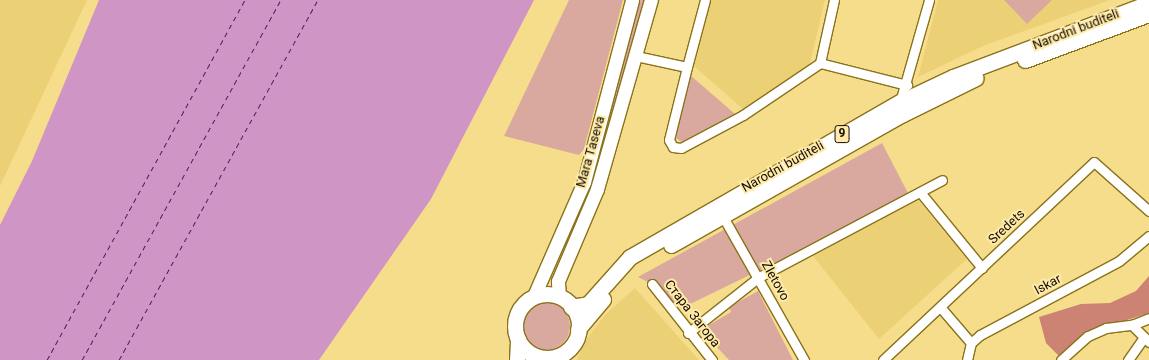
<!DOCTYPE html>
<meta charset="utf-8">
<style>
body{margin:0}
#map{position:relative;width:1149px;height:360px;overflow:hidden;background:#f6dd8b;font-family:Roboto,sans-serif}
div>[style]{position:absolute}
[style*='--x']{left:calc(var(--x)*1px);top:calc(var(--y)*1px);width:calc(var(--w)*1px);rotate:calc(var(--a)*1deg)}
.built>*{inset:0;background:#ecd075}
.green>*{inset:0;background:#d9a99f}
.round{border-radius:50%}
.forest>*{inset:0;background:#cc8373}
.water>*{inset:0;background:#cf95c5}
.ferry>*{height:1px;margin-top:-0.5px;transform-origin:0;background:repeating-linear-gradient(90deg,#5b1654 0 5px,transparent 0 9px)}
.roads{filter:drop-shadow(1px 0 #8a721a) drop-shadow(-1px 0 #8a721a) drop-shadow(0 1px #8a721a) drop-shadow(0 -1px #8a721a)}
.minor>*{height:9px;margin:-4.5px;padding:0 4.5px;transform-origin:4.5px;border-radius:4.5px;background:#fff}
.secondary>*{height:13px;margin:-6.5px;padding:0 6.5px;transform-origin:6.5px;border-radius:6.5px;background:#fff}
.primary>*{height:15px;margin:-7.5px;padding:0 7.5px;transform-origin:7.5px;border-radius:7.5px;background:#fff}
.primary>.ring{margin:-7.5px;padding:0;box-sizing:content-box;background:none;border:15px solid #fff;border-radius:50%}
span{translate:-50% -50%;white-space:nowrap;text-align:center;line-height:1.15;-webkit-text-stroke:4px #ffeaaa;paint-order:stroke}
.shield-label span{padding:1px 3px;background:#ffeaaa;border:1px solid;border-radius:3px;-webkit-text-stroke-width:0}
.shield-label{font-size:12px;color:#150e00;font-weight:700}
.street-label{font-size:13px;color:#150e00}
</style>
<div id="map">
<div class="built">
<i style="clip-path:polygon(0 0,87px 0,0 186px)"></i>
<i style="clip-path:polygon(711px 0,825px 0,809px 67px,743px 109px,694px 66px)"></i>
<i style="clip-path:polygon(938px 0,1110px 0,983px 46px,918px 77px)"></i>
<i style="clip-path:polygon(918px 200px,967px 259px,879px 339px,813px 256px)"></i>
<i style="clip-path:polygon(635px 288px,699px 360px,577px 360px,583px 344px,605px 315px)"></i>
</div>
<div class="green">
<i style="clip-path:polygon(569px 0,623px 0,584px 149px,579px 155px,504px 136px)"></i>
<i style="clip-path:polygon(632px 0,651px 0,636px 56px,571px 248px,559px 243px)"></i>
<i style="clip-path:polygon(1004px 0,1052px 0,1027px 24px)"></i>
<i style="clip-path:polygon(690px 75px,735px 114px,682px 142px,674px 137px)"></i>
<i style="clip-path:polygon(882px 143px,910px 197px,682px 308px,680px 304px,671px 309px,652px 284px,638px 277px)"></i>
<i style="clip-path:polygon(758px 291px,793px 360px,729px 360px,701px 330px,731px 312px,729px 307px)"></i>
<i class="round" style="left:522px;top:302px;width:48px;height:48px"></i>
</div>
<div class="forest">
<i style="clip-path:polygon(1149px 276px,1149px 313px,1086px 333px,1060px 357px,1046px 343px,1039px 317px,1081px 304px,1110px 303px,1136px 291px)"></i>
</div>
<div class="water">
<i style="clip-path:polygon(99px 0,534px 0,431px 199px,319px 360px,0 360px,0 225px,32px 161px)"></i>
</div>
<div class="ferry">
<i style="--x:47;--y:360;--w:411;--a:-61.2"></i>
<i style="--x:82;--y:360;--w:411;--a:-61.1"></i>
<i style="--x:119;--y:360;--w:411;--a:-61.1"></i>
</div>
<div class="roads">
<div class="minor">
<i style="--x:636;--y:56;--w:52;--a:12.2"></i>
<i style="--x:687;--y:67;--w:75;--a:103.9"></i>
<i style="--x:669;--y:140;--w:8;--a:60"></i>
<i style="--x:673;--y:147;--w:8;--a:7"></i>
<i style="--x:681;--y:148;--w:70;--a:-28"></i>
<i style="--x:743;--y:115;--w:93;--a:-34"></i>
<i style="--x:820;--y:63;--w:65;--a:-77.5"></i>
<i style="--x:820;--y:63;--w:90;--a:14.2"></i>
<i style="--x:687;--y:67;--w:69;--a:-75"></i>
<i style="--x:900;--y:102;--w:106;--a:-74.1"></i>
<i style="--x:920;--y:192;--w:98;--a:50.8"></i>
<i style="--x:722;--y:215;--w:167;--a:60.5"></i>
<i style="--x:652;--y:284;--w:97;--a:51.7"></i>
<i style="--x:941;--y:308;--w:46;--a:49.4"></i>
<i style="--x:1132;--y:325;--w:24;--a:45"></i>
<i style="--x:688;--y:333;--w:90;--a:-38.3"></i>
<i style="--x:759;--y:277;--w:207;--a:-27.9"></i>
<i style="--x:883;--y:360;--w:289;--a:-43.2"></i>
<i style="--x:1094;--y:162;--w:74;--a:41.7"></i>
<i style="--x:967;--y:360;--w:17;--a:-77"></i>
<i style="--x:971;--y:343;--w:12;--a:-42"></i>
<i style="--x:980;--y:335;--w:157;--a:-28"></i>
<i style="--x:1119;--y:261;--w:39;--a:-40"></i>
<i style="--x:1061;--y:360;--w:36;--a:-42"></i>
<i style="--x:1088;--y:336;--w:20;--a:-24"></i>
<i style="--x:1106;--y:328;--w:26;--a:-7"></i>
<i style="--x:1132;--y:325;--w:18;--a:-22"></i>
<i style="--x:1128;--y:360;--w:28;--a:-55"></i>
</div>
<div class="secondary">
<i style="--x:559;--y:297;--w:16;--a:-94"></i>
<i style="--x:558;--y:281;--w:100;--a:-67"></i>
<i style="--x:597;--y:189;--w:197;--a:-74.1"></i>
<i style="--x:533;--y:298;--w:127;--a:-66.3"></i>
<i style="--x:584;--y:182;--w:188;--a:-75.2"></i>
</div>
<div class="primary">
<i style="--x:1025;--y:60;--w:132;--a:-20.4"></i>
<i style="--x:671;--y:245;--w:266;--a:-29.5"></i>
<i style="--x:903;--y:114;--w:81;--a:-26.3"></i>
<i class="ring" style="left:515px;top:294px;width:49px;height:49px"></i>
<i style="--x:571;--y:307;--w:17;--a:-10"></i>
<i style="--x:588;--y:304;--w:63;--a:-48.2"></i>
<i style="--x:630;--y:257;--w:311;--a:-29.9"></i>
<i style="--x:900;--y:102;--w:59;--a:-25.3"></i>
<i style="--x:953;--y:77;--w:210;--a:-20.7"></i>
<i style="--x:578;--y:329;--w:39;--a:-50"></i>
<i style="--x:517;--y:360;--w:21;--a:-87"></i>
</div>
</div>
<div class="shield-label">
<span style="left:842px;top:134px">9</span>
</div>
<div class="street-label">
<span style="left:1076px;top:30px;rotate:-21deg">Narodni buditeli</span>
<span style="left:591px;top:152px;rotate:-74deg">Mara Taseva</span>
<span style="left:783px;top:167px;rotate:-29deg">Narodni buditeli</span>
<span style="left:1007px;top:227px;rotate:-43deg">Sredets</span>
<span style="left:775px;top:281px;rotate:61deg">Zletovo</span>
<span style="left:1048px;top:285px;rotate:-28deg">Iskar</span>
<span style="left:692px;top:314px;rotate:52deg">Стара Загора</span>
</div>
</div>
